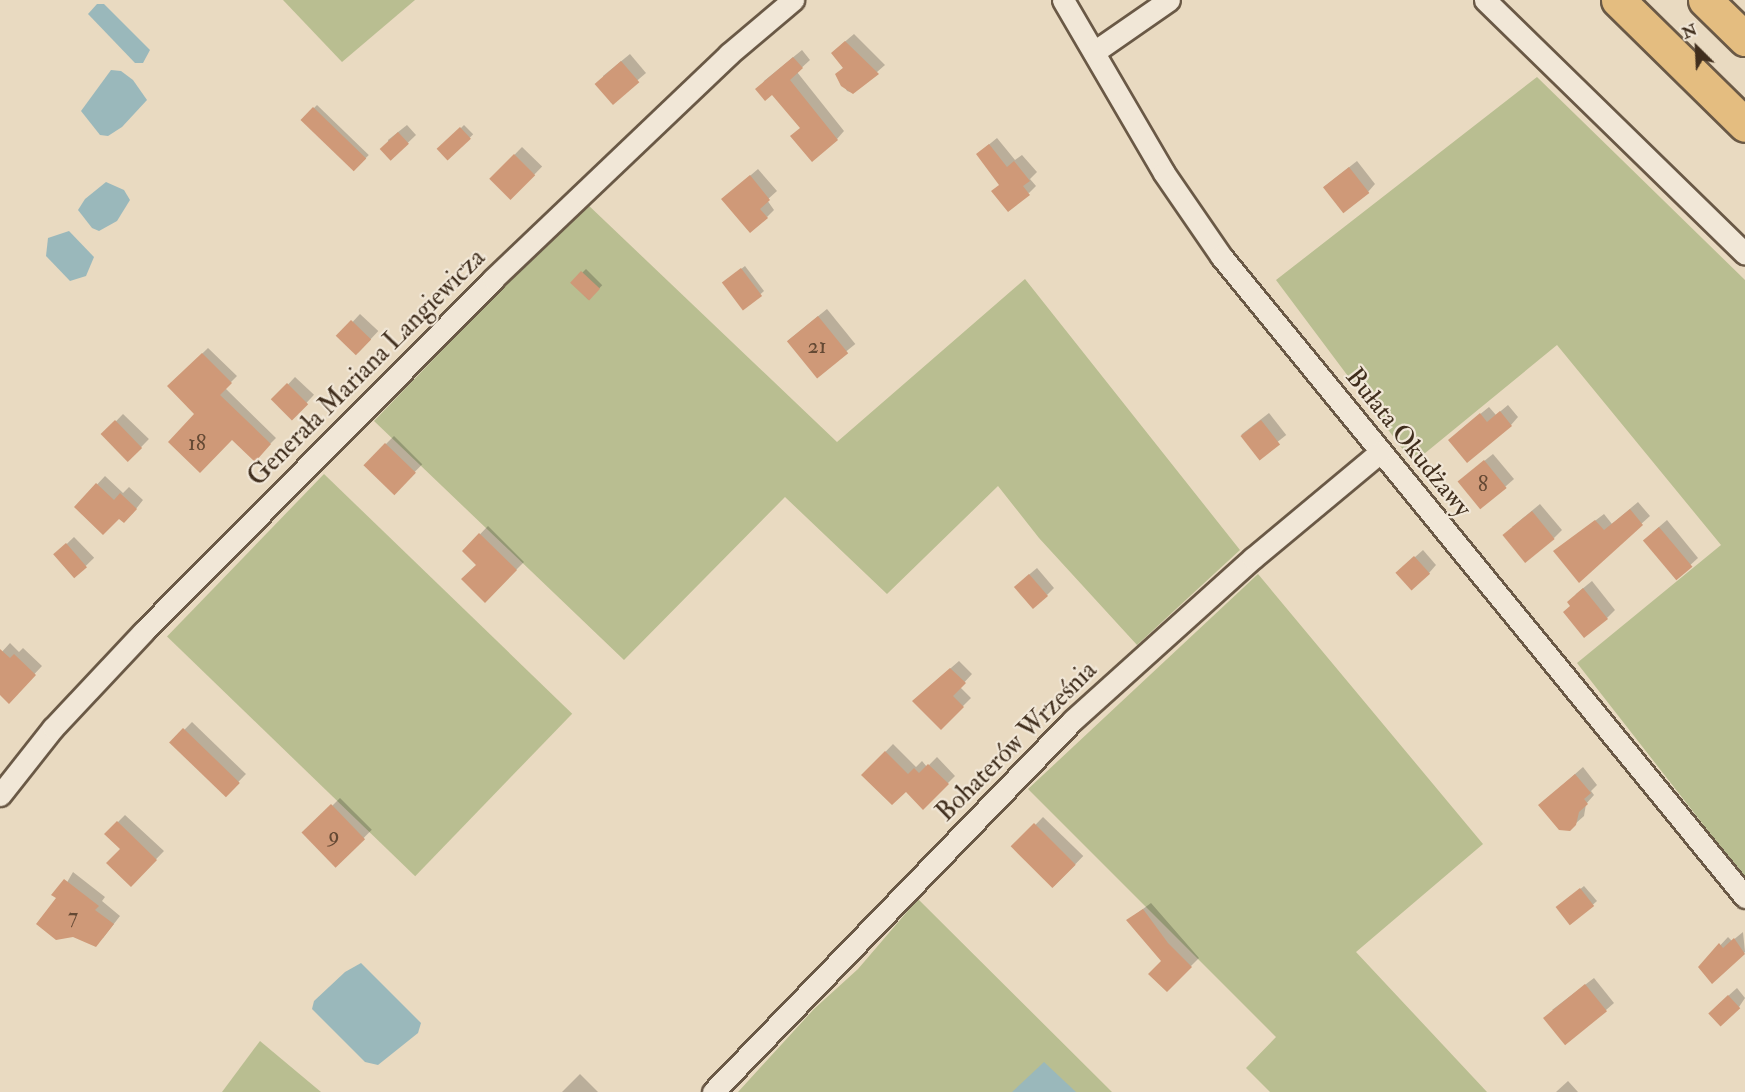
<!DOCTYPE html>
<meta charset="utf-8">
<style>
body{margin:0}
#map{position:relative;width:1745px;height:1092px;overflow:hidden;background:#e9dac1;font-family:"IM FELL Double Pica",serif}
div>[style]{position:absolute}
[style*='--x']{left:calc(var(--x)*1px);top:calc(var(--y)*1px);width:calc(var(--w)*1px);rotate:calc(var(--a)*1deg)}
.green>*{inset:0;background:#b9be91;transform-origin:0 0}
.water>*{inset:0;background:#9ab8bb}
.shadow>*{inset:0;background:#0003;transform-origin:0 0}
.building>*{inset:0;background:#cf9978;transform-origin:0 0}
.roads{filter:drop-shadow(2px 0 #6a5946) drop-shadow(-2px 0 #6a5946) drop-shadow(0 2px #6a5946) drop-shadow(0 -2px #6a5946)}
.street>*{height:21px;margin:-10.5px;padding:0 10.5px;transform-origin:10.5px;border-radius:10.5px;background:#f1e7d7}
.highway>*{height:33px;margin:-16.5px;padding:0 16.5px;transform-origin:16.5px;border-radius:16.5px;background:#e4bd80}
span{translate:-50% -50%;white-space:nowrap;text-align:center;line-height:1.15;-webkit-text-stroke:4.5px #f1e7d7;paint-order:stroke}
.number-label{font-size:22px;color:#644934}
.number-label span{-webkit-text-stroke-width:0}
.street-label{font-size:26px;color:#402e1d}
.north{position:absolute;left:1667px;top:18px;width:60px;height:60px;-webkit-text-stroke:4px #f1e7d7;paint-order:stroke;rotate:336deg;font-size:16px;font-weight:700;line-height:24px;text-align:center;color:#402e1d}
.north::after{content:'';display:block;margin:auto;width:21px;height:27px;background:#402e1d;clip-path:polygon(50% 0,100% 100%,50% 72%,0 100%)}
</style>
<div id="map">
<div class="green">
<i style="clip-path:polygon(283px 0,415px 0,342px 62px)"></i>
<i style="clip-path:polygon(1537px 77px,1745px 280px,1745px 878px,1577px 663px,1721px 545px,1557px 345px,1413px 463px,1276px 280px)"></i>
<i style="clip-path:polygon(585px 202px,837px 442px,1025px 279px,1240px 550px,1137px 645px,1039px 538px,998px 486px,887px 594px,785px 497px,624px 660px,374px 421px)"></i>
<i style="left:324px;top:474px;width:345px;height:226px;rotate:44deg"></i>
<i style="clip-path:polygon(1258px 574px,1483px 844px,1356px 952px,1487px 1092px,1270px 1092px,1246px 1068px,1276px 1037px,1028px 789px)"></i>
<i style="clip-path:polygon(918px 899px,1112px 1092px,738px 1092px,814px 1009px,858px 969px)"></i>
<i style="clip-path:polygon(260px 1041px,321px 1092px,222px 1092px)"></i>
</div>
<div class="water">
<i style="clip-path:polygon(97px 4px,104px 4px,150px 50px,143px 63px,135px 63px,88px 14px)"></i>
<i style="clip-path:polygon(111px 70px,121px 71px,133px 80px,147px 100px,122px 127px,108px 136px,100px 135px,81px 111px)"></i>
<i style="clip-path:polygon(106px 182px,124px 190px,130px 200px,117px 221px,99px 231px,92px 228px,78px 210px,85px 199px)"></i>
<i style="clip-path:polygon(69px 231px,94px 257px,86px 276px,70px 281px,46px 256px,48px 238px)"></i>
<i style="clip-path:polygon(361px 963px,421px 1023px,418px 1033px,378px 1065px,365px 1062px,312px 1009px,314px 1001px,345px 972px)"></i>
<i style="clip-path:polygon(1044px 1062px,1076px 1092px,1012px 1092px)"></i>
</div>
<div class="shadow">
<i style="clip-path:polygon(854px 34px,885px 65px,853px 93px,847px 91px,837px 74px,844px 67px,841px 45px)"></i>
<i style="clip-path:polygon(802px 50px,810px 60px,797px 72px,844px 131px,837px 139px,801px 127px,764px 81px)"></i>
<i style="clip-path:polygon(630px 54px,646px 73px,611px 103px,603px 76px)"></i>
<i style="left:317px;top:105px;width:72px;height:21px;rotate:44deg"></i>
<i style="clip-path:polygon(407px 125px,416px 135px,391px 159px,388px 140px)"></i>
<i style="left:464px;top:125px;width:13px;height:35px;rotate:45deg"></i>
<i style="clip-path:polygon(997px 138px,1015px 160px,1022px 155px,1037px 172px,1030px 179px,1036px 186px,1029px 193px,1000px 184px,986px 147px)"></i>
<i style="left:522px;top:147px;width:28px;height:45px;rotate:44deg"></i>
<i style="clip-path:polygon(1357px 161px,1375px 184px,1368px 192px,1324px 187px)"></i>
<i style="clip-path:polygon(758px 169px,777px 191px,767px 200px,774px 210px,767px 217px,731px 192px)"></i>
<i style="clip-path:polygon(745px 266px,764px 291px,744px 309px,727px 280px)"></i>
<i style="left:586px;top:269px;width:23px;height:20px;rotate:45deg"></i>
<i style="left:827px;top:309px;width:45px;height:50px;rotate:51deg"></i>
<i style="left:360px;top:314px;width:25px;height:30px;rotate:43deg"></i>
<i style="clip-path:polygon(208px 348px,237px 376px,225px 388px,276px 438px,255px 459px,232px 438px,196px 414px,169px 386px)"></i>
<i style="left:295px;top:377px;width:26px;height:31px;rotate:43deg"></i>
<i style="clip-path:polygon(1508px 405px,1518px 417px,1511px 425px,1458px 432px,1489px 407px,1496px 415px)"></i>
<i style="left:1269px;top:413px;width:28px;height:35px;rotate:52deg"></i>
<i style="left:123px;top:414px;width:36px;height:28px;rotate:44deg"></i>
<i style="left:394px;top:436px;width:40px;height:41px;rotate:45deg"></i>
<i style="clip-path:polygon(1493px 454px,1514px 479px,1481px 508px,1468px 474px)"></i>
<i style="clip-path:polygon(105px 476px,123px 493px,129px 487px,143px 500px,132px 514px,119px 517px,76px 507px)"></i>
<i style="clip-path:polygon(1638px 502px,1650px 516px,1579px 580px,1555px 551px,1604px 514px,1612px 524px)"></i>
<i style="clip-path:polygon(1540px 504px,1562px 530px,1554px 538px,1512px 527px)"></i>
<i style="clip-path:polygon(1667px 520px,1698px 558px,1676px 578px,1652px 533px)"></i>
<i style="clip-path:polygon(488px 526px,524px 562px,485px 601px,478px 565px,464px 551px)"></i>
<i style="left:74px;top:537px;width:29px;height:25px;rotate:46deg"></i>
<i style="clip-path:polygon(1423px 550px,1436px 565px,1429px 573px,1405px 566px)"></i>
<i style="clip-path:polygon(1037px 568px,1054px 588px,1047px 595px,1024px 579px)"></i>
<i style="clip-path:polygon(1592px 581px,1615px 610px,1607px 618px,1571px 605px,1576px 594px)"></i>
<i style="clip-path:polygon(10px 643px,19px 652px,23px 648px,42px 666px,9px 701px,0 693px,0 654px)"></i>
<i style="clip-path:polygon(959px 661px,972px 674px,960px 687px,971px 698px,941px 728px,921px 694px)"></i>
<i style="left:192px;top:722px;width:75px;height:29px;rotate:44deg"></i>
<i style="clip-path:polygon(893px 744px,916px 767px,922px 761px,927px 767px,937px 757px,955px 776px,923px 808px,906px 790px,863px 775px)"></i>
<i style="clip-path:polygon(1583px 767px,1597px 785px,1591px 791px,1594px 795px,1586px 804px,1584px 816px,1575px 824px,1548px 798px)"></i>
<i style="left:340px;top:798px;width:45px;height:50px;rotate:45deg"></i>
<i style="clip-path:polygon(125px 815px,164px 851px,131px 885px,122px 849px,106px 834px)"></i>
<i style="left:1043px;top:817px;width:56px;height:42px;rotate:44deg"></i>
<i style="clip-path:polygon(73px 872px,105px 897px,102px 901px,120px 916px,103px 938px,73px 936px,58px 898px)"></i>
<i style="clip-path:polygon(1584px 886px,1597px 901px,1571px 924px,1561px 905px)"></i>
<i style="clip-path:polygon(1151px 903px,1199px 958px,1167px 990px,1163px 961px,1128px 920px)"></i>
<i style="clip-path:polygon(1743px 932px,1745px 952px,1712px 982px,1700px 967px,1728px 937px,1732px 941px)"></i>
<i style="clip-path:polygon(1594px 978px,1614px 1003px,1606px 1010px,1552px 1010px)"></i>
<i style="clip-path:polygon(1737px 988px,1745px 998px,1739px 1007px,1718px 1005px)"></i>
<i style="clip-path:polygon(580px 1074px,598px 1092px,562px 1092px)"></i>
<i style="clip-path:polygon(1568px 1081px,1578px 1092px,1556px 1092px)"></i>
</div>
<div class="building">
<i style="clip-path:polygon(845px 41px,879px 74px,853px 94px,841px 86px,835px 74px,843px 68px,831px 53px)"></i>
<i style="clip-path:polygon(793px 57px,803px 68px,790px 80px,838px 140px,812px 162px,790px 136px,800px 128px,772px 95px,765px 101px,755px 89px)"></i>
<i style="left:621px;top:61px;width:28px;height:35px;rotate:49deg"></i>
<i style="left:313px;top:107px;width:74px;height:18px;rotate:44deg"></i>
<i style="left:460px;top:127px;width:16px;height:32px;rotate:47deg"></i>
<i style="left:398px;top:132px;width:16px;height:25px;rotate:47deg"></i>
<i style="clip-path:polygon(989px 144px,1007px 167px,1014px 161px,1030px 181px,1023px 186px,1030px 195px,1008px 212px,991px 191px,999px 185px,976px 154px)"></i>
<i style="left:514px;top:154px;width:30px;height:35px;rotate:45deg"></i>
<i style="left:1349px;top:167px;width:33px;height:33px;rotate:52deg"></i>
<i style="clip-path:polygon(750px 175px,770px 200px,760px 209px,768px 218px,750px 233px,721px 199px)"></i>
<i style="left:741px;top:268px;width:35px;height:24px;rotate:53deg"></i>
<i style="left:581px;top:271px;width:26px;height:16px;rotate:43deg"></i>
<i style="left:818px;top:316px;width:48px;height:40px;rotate:51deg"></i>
<i style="left:351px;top:320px;width:28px;height:22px;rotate:44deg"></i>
<i style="clip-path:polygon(202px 353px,232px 383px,220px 395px,271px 444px,255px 462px,232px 440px,200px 473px,168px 442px,194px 414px,167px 386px)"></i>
<i style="left:287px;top:383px;width:30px;height:23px;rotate:45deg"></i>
<i style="clip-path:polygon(1500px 411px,1512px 426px,1467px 463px,1448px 440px,1480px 413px,1487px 422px)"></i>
<i style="left:115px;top:420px;width:39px;height:20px;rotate:46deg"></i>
<i style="left:1261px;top:420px;width:31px;height:26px;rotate:52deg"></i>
<i style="left:385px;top:443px;width:43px;height:31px;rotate:44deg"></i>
<i style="left:1484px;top:460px;width:36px;height:34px;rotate:51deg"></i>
<i style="clip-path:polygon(96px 483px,114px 500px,120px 493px,137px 509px,124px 523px,119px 519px,103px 535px,74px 507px)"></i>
<i style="clip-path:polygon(1630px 509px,1643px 525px,1579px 583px,1553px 551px,1595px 520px,1604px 530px)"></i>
<i style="left:1532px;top:511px;width:36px;height:38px;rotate:51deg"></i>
<i style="left:1659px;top:527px;width:52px;height:21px;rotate:50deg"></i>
<i style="clip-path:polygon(479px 533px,517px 570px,485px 603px,461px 579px,476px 565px,462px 551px)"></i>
<i style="left:66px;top:543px;width:32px;height:17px;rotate:49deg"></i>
<i style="left:1414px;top:556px;width:24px;height:25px;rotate:48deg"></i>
<i style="left:1029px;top:574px;width:29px;height:20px;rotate:49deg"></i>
<i style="clip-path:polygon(1583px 588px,1608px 619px,1584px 638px,1563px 612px,1570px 606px,1567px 602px)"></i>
<i style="clip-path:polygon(0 649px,10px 658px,14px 654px,36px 675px,9px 704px,0 695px)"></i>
<i style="clip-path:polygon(950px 668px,966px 683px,953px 696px,964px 707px,941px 730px,912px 701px)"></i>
<i style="left:183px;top:728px;width:79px;height:20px;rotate:44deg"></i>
<i style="clip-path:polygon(885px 751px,908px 774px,914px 768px,919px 773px,928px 764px,949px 784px,923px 810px,906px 792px,892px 805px,861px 775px)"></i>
<i style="clip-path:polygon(1575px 774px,1591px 793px,1584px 799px,1588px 804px,1579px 812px,1576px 825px,1570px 831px,1559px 830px,1538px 805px)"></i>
<i style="left:331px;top:804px;width:49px;height:41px;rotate:46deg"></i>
<i style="clip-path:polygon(117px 821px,157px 860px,131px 887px,106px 863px,120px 849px,104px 834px)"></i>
<i style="left:1034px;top:823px;width:59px;height:33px;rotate:45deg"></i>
<i style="clip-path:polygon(64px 879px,99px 906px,95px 910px,114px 924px,96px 947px,73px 937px,56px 940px,36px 924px,56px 898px,51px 895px)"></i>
<i style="left:1580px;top:888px;width:23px;height:31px;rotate:52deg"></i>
<i style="clip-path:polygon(1143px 909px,1168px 943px,1192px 967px,1167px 992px,1148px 974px,1161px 961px,1126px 920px)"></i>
<i style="clip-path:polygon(1734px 938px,1745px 954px,1712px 984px,1698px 967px,1719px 943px,1723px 948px)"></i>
<i style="left:1585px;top:984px;width:35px;height:54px;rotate:51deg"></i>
<i style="left:1728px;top:995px;width:18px;height:27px;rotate:47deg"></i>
</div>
<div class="roads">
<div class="street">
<i style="--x:1063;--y:0;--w:200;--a:59.7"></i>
<i style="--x:1164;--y:173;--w:101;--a:55.5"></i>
<i style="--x:1221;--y:256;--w:828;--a:50.73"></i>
<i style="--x:1485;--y:0;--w:363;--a:44.3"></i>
<i style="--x:1094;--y:52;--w:91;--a:-34.7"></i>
<i style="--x:0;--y:795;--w:85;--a:-51.7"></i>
<i style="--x:53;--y:728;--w:132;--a:-46.8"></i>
<i style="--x:143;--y:632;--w:497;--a:-45.2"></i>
<i style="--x:493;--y:279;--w:326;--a:-43.6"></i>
<i style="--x:729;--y:54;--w:84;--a:-40.2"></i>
<i style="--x:713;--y:1092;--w:518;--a:-45.94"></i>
<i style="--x:1073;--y:720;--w:242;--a:-42"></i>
<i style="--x:1253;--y:558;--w:165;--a:-39.8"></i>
</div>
<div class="highway">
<i style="--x:1618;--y:0;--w:178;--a:44.5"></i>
<i style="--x:1705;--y:0;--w:56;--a:44.3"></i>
</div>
</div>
<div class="number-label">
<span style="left:817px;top:347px">21</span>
<span style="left:197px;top:444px">18</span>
<span style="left:1483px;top:485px">8</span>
<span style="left:334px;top:836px">9</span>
<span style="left:73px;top:917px">7</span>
</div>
<div class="street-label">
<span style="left:367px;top:368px;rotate:-45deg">Generała Mariana Langiewicza</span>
<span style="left:1408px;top:443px;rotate:51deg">Bułata Okudżawy</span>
<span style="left:1017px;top:742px;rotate:-45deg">Bohaterów Września</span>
</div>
<div class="north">N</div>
</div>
